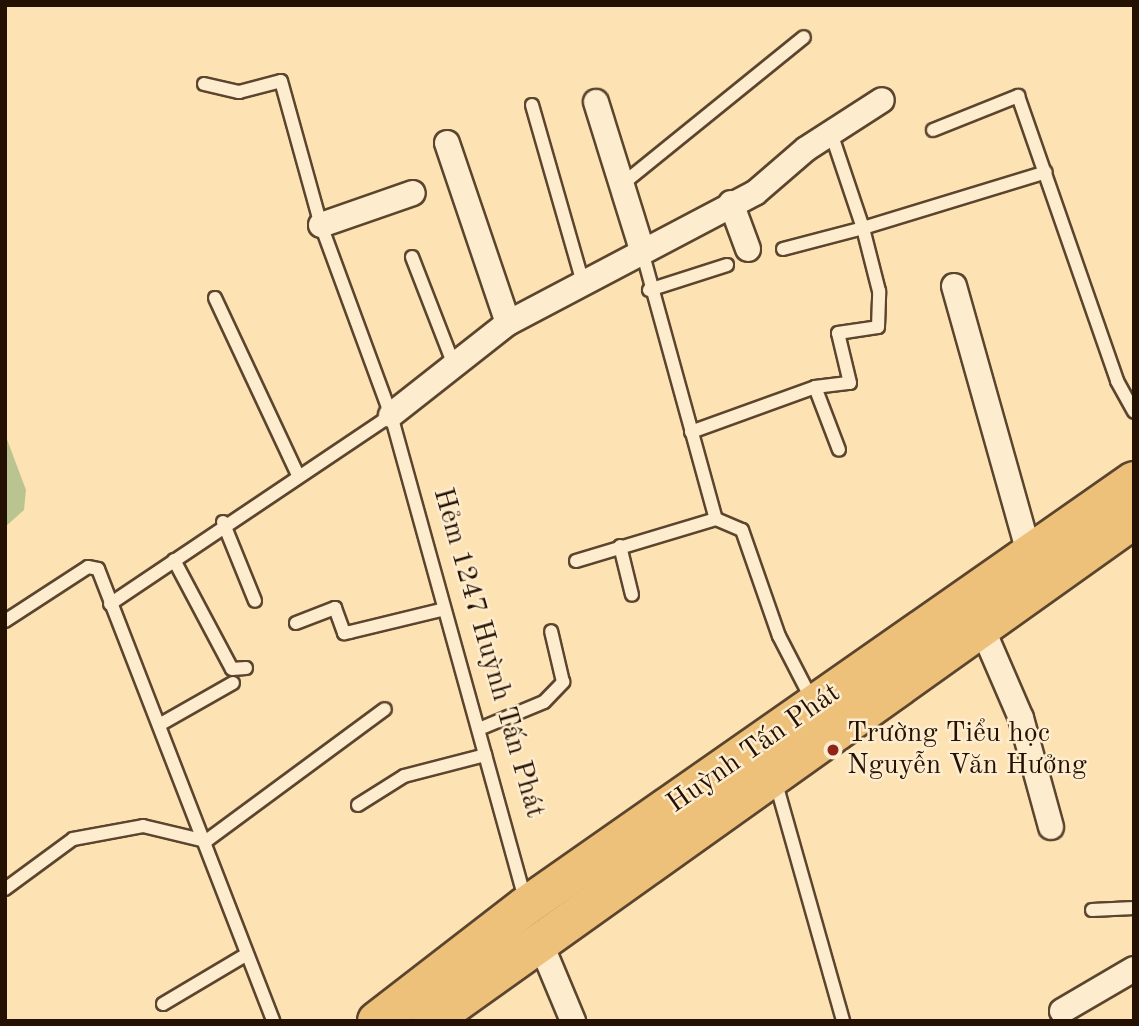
<!DOCTYPE html>
<meta charset="utf-8">
<style>
body{margin:0}
#map{position:relative;width:1139px;height:1026px;overflow:hidden;background:#fde2b3;font-family:"Old Standard TT",serif}
div>[style]{position:absolute}
[style*='--x']{left:calc(var(--x)*1px);top:calc(var(--y)*1px);width:calc(var(--w)*1px);rotate:calc(var(--a)*1deg)}
.green>*{inset:0;background:#bac490}
.roads{filter:drop-shadow(2px 0 #5b452e) drop-shadow(-2px 0 #5b452e) drop-shadow(0 2px #5b452e) drop-shadow(0 -2px #5b452e)}
.service>*{height:12px;margin:-6px;padding:0 6px;transform-origin:6px;border-radius:6px;background:#feecce}
.minor>*{height:24px;margin:-12px;padding:0 12px;transform-origin:12px;border-radius:12px;background:#feecce}
.primary>*{height:38px;margin:-19px;padding:0 19px;transform-origin:19px;border-radius:19px;background:#eec17a}
.dots>*{width:19px;height:19px;translate:-50% -50%;box-sizing:border-box;border:4px solid #feecce;border-radius:50%}
span{translate:-50% -50%;white-space:nowrap;text-align:center;line-height:1.15;-webkit-text-stroke:5px #feecce;paint-order:stroke}
.street-label{font-size:28px;color:#251102}
.poi-label{font-size:28px;color:#251102}
.left{translate:0 -50%;text-align:left}
.frame{position:absolute;inset:0;border:7px solid #251102;pointer-events:none}
</style>
<div id="map">
<div class="green">
<i style="clip-path:polygon(5px 434px,26px 490px,24px 510px,5px 527px)"></i>
</div>
<div class="roads">
<div class="service">
<i style="--x:204;--y:84;--w:36;--a:13"></i>
<i style="--x:239;--y:92;--w:43;--a:-14.7"></i>
<i style="--x:281;--y:81;--w:149;--a:74.5"></i>
<i style="--x:321;--y:225;--w:202;--a:69.8"></i>
<i style="--x:391;--y:415;--w:502;--a:74.52"></i>
<i style="--x:532;--y:105;--w:185;--a:74"></i>
<i style="--x:933;--y:130;--w:92;--a:-21.8"></i>
<i style="--x:1018;--y:96;--w:302;--a:70.8"></i>
<i style="--x:1117;--y:381;--w:35;--a:61"></i>
<i style="--x:625;--y:182;--w:230;--a:-39"></i>
<i style="--x:783;--y:249;--w:83;--a:-14.7"></i>
<i style="--x:863;--y:228;--w:100;--a:-108.6"></i>
<i style="--x:642;--y:251;--w:278;--a:74.6"></i>
<i style="--x:716;--y:519;--w:28;--a:23"></i>
<i style="--x:742;--y:530;--w:112;--a:70.8"></i>
<i style="--x:779;--y:636;--w:72;--a:62.7"></i>
<i style="--x:412;--y:257;--w:119;--a:68.8"></i>
<i style="--x:649;--y:290;--w:82;--a:-17.8"></i>
<i style="--x:215;--y:298;--w:193;--a:64.9"></i>
<i style="--x:815;--y:387;--w:35;--a:-7"></i>
<i style="--x:850;--y:383;--w:51;--a:-103.5"></i>
<i style="--x:838;--y:333;--w:40;--a:-8.5"></i>
<i style="--x:878;--y:327;--w:36;--a:-88"></i>
<i style="--x:879;--y:291;--w:65;--a:-104.3"></i>
<i style="--x:863;--y:228;--w:191;--a:-17"></i>
<i style="--x:691;--y:432;--w:132;--a:-19.9"></i>
<i style="--x:815;--y:387;--w:67;--a:69.1"></i>
<i style="--x:223;--y:522;--w:85;--a:67.9"></i>
<i style="--x:620;--y:546;--w:50;--a:76.2"></i>
<i style="--x:174;--y:560;--w:123;--a:62"></i>
<i style="--x:232;--y:669;--w:14;--a:-4"></i>
<i style="--x:576;--y:561;--w:146;--a:-16.7"></i>
<i style="--x:110;--y:604;--w:339;--a:-33.9"></i>
<i style="--x:5;--y:621;--w:99;--a:-33"></i>
<i style="--x:88;--y:567;--w:10;--a:11"></i>
<i style="--x:98;--y:569;--w:485;--a:68.8"></i>
<i style="--x:296;--y:623;--w:42;--a:-21"></i>
<i style="--x:335;--y:608;--w:27;--a:70"></i>
<i style="--x:344;--y:633;--w:6;--a:-9"></i>
<i style="--x:350;--y:632;--w:94;--a:-13.6"></i>
<i style="--x:159;--y:725;--w:85;--a:-29.6"></i>
<i style="--x:479;--y:729;--w:70;--a:-22.6"></i>
<i style="--x:544;--y:702;--w:28;--a:-46"></i>
<i style="--x:563;--y:682;--w:52;--a:-103.2"></i>
<i style="--x:775;--y:780;--w:250;--a:74.2"></i>
<i style="--x:358;--y:805;--w:54;--a:-32.2"></i>
<i style="--x:404;--y:776;--w:84;--a:-14.5"></i>
<i style="--x:5;--y:889;--w:84;--a:-36.3"></i>
<i style="--x:73;--y:839;--w:71;--a:-10.5"></i>
<i style="--x:143;--y:826;--w:65;--a:13.4"></i>
<i style="--x:206;--y:841;--w:222;--a:-36.4"></i>
<i style="--x:1092;--y:910;--w:42;--a:-2.7"></i>
<i style="--x:163;--y:1004;--w:94;--a:-30.7"></i>
</div>
<div class="minor">
<i style="--x:596;--y:102;--w:155;--a:72.7"></i>
<i style="--x:447;--y:143;--w:190;--a:71.3"></i>
<i style="--x:731;--y:203;--w:49;--a:69.7"></i>
<i style="--x:321;--y:225;--w:97;--a:-19.2"></i>
<i style="--x:954;--y:286;--w:277;--a:74.3"></i>
<i style="--x:391;--y:415;--w:149;--a:-38.2"></i>
<i style="--x:508;--y:323;--w:279;--a:-27.8"></i>
<i style="--x:755;--y:193;--w:67;--a:-40.8"></i>
<i style="--x:806;--y:149;--w:90;--a:-32.8"></i>
<i style="--x:982;--y:628;--w:98;--a:66.6"></i>
<i style="--x:1021;--y:718;--w:113;--a:74.6"></i>
<i style="--x:540;--y:942;--w:86;--a:67.3"></i>
<i style="--x:1062;--y:1011;--w:83;--a:-30.3"></i>
</div>
<div class="primary">
<i style="--x:377;--y:1021;--w:188;--a:-37.7"></i>
<i style="--x:526;--y:906;--w:742;--a:-34.95"></i>
<i style="--x:430;--y:1021;--w:865;--a:-35.49"></i>
</div>
</div>
<div class="dots">
<i style="left:833px;top:750px;background:#8f2418"></i>
</div>
<div class="street-label">
<span style="left:488px;top:653px;rotate:74deg">Hẻm 1247 Huỳnh Tấn Phát</span>
<span style="left:754px;top:749px;rotate:-35deg">Huỳnh Tấn Phát</span>
</div>
<div class="poi-label">
<span class="left" style="left:847px;top:750px">Trường Tiểu học<br>Nguyễn Văn Hưởng</span>
</div>
<div class="frame"></div>
</div>
